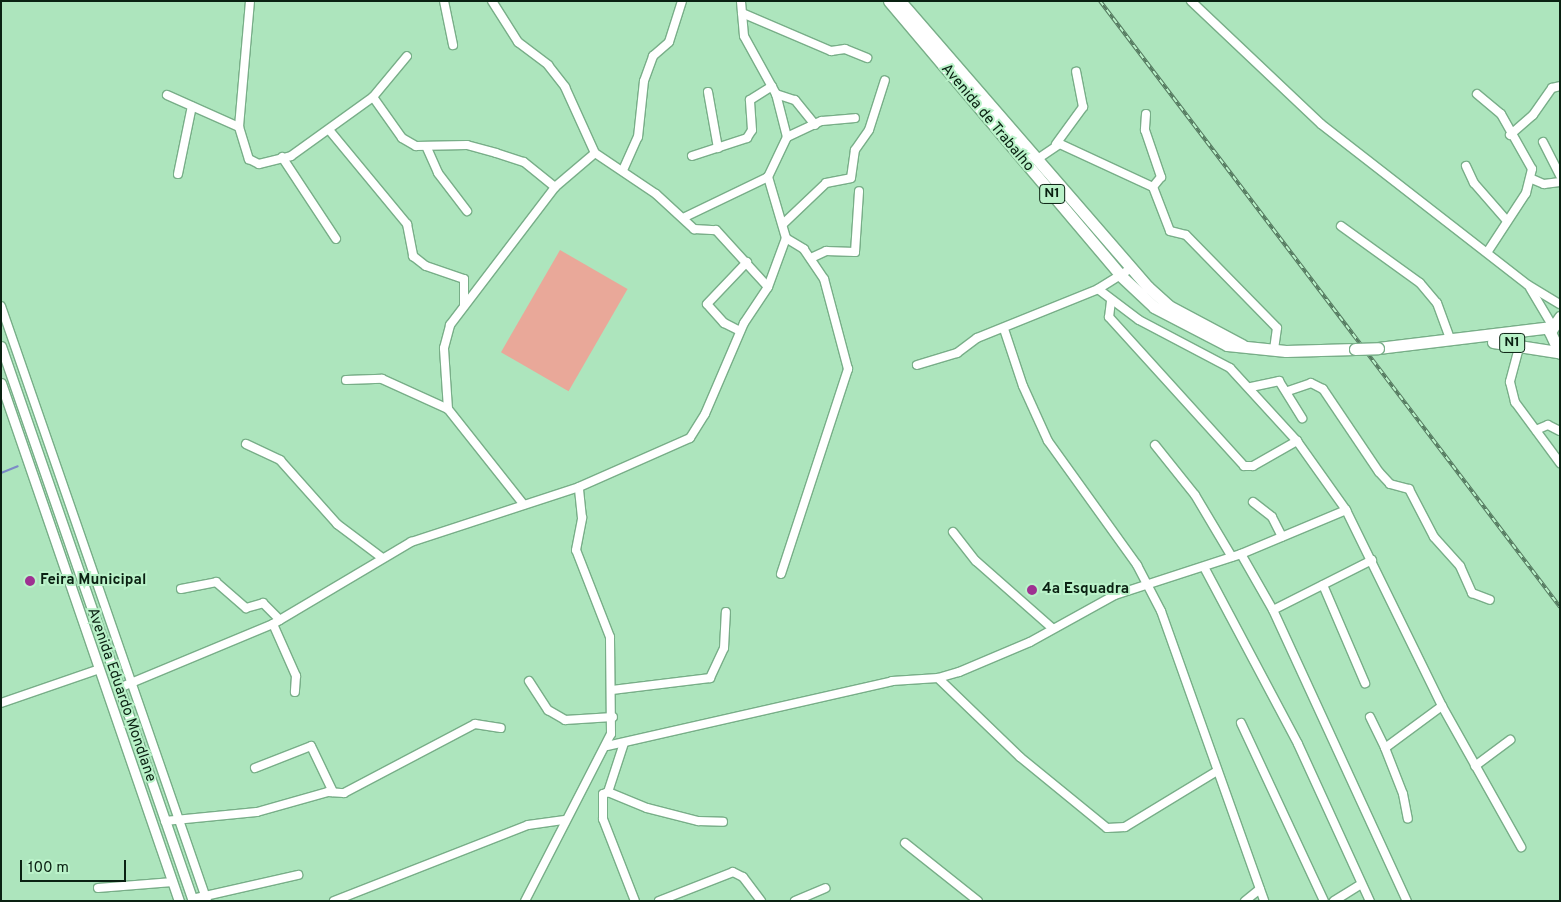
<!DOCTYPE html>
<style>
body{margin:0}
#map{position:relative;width:1561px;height:902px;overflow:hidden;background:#ade5bd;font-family:Overpass,sans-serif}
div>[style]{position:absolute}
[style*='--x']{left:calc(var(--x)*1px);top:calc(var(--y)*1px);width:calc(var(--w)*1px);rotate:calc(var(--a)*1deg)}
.green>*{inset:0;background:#e9a899;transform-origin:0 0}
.stream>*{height:2px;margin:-1px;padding:0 1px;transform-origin:1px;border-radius:1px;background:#7c8ac7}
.roads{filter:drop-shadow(1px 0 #78ae88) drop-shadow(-1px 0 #78ae88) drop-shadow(0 1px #78ae88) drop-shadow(0 -1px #78ae88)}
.minor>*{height:8px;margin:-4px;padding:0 4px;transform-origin:4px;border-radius:4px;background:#fff}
.major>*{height:9px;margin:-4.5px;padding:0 4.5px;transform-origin:4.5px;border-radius:4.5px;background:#fff}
.highway>*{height:11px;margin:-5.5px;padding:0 5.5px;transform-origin:5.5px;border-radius:5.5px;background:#fff}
.rail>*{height:4px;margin-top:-2px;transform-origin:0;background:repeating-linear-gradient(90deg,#baf2c9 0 5.5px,#54795f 0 11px);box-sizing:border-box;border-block:1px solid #54795f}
.bridges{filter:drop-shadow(1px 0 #78ae88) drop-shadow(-1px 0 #78ae88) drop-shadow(0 1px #78ae88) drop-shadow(0 -1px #78ae88)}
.highway-bridge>*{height:11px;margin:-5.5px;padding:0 5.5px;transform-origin:5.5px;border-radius:5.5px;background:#fff}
.dots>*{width:14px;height:14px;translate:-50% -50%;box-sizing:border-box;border:2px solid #baf2c9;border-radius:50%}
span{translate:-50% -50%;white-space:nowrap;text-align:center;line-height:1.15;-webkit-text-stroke:4px #baf2c9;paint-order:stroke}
.shield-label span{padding:1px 4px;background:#baf2c9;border:1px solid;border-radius:4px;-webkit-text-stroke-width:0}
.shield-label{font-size:14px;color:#0a2112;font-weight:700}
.street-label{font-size:15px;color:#0a2112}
.poi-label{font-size:15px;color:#0a2112;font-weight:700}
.left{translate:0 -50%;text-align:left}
.frame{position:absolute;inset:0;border:2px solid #0a2112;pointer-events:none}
.scale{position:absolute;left:20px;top:860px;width:106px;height:22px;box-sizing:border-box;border:2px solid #0a2112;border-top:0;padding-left:6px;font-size:15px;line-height:18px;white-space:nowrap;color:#0a2112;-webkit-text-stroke:4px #baf2c9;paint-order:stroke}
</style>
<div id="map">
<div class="green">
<i style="left:560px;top:250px;width:78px;height:118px;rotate:30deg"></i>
</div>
<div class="stream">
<i style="--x:1;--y:473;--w:18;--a:-22"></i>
</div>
<div class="roads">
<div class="minor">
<i style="--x:250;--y:1;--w:126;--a:95"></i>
<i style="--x:239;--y:127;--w:34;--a:73"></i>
<i style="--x:249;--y:159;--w:11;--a:27"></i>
<i style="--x:259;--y:164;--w:33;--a:-14"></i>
<i style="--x:291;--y:156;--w:101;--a:-35.7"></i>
<i style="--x:373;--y:97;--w:50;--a:54.7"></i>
<i style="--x:402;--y:138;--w:16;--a:30"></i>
<i style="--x:416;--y:146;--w:51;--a:-1.1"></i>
<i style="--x:467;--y:145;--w:30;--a:15"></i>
<i style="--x:496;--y:153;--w:29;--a:18"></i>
<i style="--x:524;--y:162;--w:40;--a:39"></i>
<i style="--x:444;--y:1;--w:45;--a:78.4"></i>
<i style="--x:492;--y:1;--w:49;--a:57.6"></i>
<i style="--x:518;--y:42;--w:38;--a:37"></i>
<i style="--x:548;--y:65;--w:28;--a:52"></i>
<i style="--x:565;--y:87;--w:72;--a:65.6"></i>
<i style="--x:595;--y:153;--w:73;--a:33.9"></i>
<i style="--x:656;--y:194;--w:52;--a:42.6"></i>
<i style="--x:694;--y:229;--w:22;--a:3"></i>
<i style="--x:716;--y:230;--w:77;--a:47.6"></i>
<i style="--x:1191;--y:1;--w:179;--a:43.4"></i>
<i style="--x:1321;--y:124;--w:262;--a:37.9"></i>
<i style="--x:1528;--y:285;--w:37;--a:31"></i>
<i style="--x:742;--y:13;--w:97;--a:23.1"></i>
<i style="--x:831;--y:51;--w:14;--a:-8"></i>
<i style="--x:845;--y:49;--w:24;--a:22"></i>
<i style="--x:708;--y:92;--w:57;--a:79.9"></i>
<i style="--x:776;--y:94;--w:20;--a:18"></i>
<i style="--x:795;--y:100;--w:32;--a:51"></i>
<i style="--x:1477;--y:94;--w:31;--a:40"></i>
<i style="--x:1501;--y:114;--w:63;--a:60.6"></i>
<i style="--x:1532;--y:169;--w:25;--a:104"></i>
<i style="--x:1526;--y:193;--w:69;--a:123.2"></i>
<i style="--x:167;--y:95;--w:79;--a:24"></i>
<i style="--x:373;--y:97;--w:53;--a:-50.3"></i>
<i style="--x:1146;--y:114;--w:16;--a:94"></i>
<i style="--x:1145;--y:130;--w:50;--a:71.2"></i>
<i style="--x:1161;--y:177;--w:13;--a:129"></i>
<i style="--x:330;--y:131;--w:121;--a:50.4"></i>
<i style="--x:407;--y:224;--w:33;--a:79"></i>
<i style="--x:413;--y:256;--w:16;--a:38"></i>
<i style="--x:426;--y:266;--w:40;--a:18.9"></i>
<i style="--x:464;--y:279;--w:26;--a:90"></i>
<i style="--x:1510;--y:135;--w:30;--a:-41"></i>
<i style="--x:1533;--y:115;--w:33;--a:-55"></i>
<i style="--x:1552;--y:88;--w:8;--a:-14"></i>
<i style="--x:787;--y:137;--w:38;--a:-25"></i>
<i style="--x:822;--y:121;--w:33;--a:-5"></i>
<i style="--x:1543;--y:142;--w:38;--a:63"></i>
<i style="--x:1056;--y:144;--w:46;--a:-53.9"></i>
<i style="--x:1083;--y:107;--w:36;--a:-101"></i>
<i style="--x:427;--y:148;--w:27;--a:66"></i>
<i style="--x:438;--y:173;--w:48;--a:52.7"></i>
<i style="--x:692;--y:156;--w:58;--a:-18.1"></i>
<i style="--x:747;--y:138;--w:9;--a:-58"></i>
<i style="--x:752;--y:130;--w:30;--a:-94"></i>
<i style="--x:750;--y:100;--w:26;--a:-32"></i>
<i style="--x:282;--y:157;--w:98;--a:56.6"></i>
<i style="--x:1036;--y:160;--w:29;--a:-34"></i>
<i style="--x:1060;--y:144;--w:102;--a:24.8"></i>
<i style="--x:1153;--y:187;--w:47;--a:68.9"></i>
<i style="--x:1170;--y:231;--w:16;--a:14"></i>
<i style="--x:1186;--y:235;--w:130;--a:45.6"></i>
<i style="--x:1277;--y:328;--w:21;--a:98"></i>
<i style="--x:1466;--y:166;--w:19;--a:65"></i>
<i style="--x:1474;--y:183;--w:50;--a:49"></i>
<i style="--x:623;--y:170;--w:36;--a:-66"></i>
<i style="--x:638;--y:137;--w:56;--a:-83.9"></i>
<i style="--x:644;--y:81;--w:27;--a:-70"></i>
<i style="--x:653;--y:56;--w:21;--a:-41"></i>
<i style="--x:669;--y:42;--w:43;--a:-72.4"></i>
<i style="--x:178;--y:174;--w:69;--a:-78.4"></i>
<i style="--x:1532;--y:179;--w:13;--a:23"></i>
<i style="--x:1544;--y:184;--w:16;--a:-7"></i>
<i style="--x:685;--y:217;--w:92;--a:-25.7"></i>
<i style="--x:783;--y:224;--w:59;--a:-43.6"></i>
<i style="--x:826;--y:183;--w:25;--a:-11"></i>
<i style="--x:851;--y:178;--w:28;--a:-82"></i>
<i style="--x:855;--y:150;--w:24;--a:-55"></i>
<i style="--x:869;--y:130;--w:52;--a:-72.3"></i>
<i style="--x:1341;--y:226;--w:97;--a:35.8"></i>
<i style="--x:1420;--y:283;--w:26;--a:50"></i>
<i style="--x:1437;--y:303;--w:40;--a:69.8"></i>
<i style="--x:811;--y:258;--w:17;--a:-25"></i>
<i style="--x:826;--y:251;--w:29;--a:2"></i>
<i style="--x:855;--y:252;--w:61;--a:-86.2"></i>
<i style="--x:1530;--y:288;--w:43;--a:59.3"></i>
<i style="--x:1098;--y:289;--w:51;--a:37.1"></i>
<i style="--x:1139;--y:320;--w:103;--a:27.8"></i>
<i style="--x:1230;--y:368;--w:99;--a:47.5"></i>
<i style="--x:1297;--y:441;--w:85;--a:54.6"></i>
<i style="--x:1346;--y:510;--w:218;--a:63.9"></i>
<i style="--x:1442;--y:706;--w:162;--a:60.7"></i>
<i style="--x:1111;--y:301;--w:16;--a:97"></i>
<i style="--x:1109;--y:317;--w:201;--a:47.8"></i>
<i style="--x:1244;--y:466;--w:9;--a:0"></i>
<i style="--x:1253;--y:466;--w:51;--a:-29.6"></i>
<i style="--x:1;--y:306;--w:630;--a:70.9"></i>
<i style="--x:1004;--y:329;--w:60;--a:71.6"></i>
<i style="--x:1023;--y:386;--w:60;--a:65.6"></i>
<i style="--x:1048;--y:441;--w:153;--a:54.3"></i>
<i style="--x:1137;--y:565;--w:52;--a:62.4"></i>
<i style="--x:1161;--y:611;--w:308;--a:70.4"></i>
<i style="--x:740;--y:331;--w:18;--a:-153"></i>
<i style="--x:724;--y:323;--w:25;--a:-132"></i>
<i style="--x:707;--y:304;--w:58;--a:-46.4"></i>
<i style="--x:1520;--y:344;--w:39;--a:105"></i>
<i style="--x:1510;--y:382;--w:21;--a:76"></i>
<i style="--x:1515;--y:402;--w:76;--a:53.6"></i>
<i style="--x:917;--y:365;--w:42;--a:-16.7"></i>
<i style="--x:957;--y:353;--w:25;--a:-37"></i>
<i style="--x:977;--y:338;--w:131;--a:-22"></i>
<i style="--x:1098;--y:289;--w:38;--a:-32"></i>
<i style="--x:346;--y:380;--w:36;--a:-2"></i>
<i style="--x:382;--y:379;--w:72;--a:24.4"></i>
<i style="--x:448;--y:409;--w:122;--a:51.6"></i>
<i style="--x:1251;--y:387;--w:29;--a:-12"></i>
<i style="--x:1279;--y:381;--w:44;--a:58.1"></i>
<i style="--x:1288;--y:391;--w:24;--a:-19"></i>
<i style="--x:1311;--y:383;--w:13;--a:27"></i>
<i style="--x:1323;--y:389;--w:100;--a:56"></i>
<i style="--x:1379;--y:472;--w:16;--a:47"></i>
<i style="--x:1390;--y:484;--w:20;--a:15"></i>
<i style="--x:1409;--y:489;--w:54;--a:62.5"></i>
<i style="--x:1434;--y:537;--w:39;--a:48"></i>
<i style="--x:1460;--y:566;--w:30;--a:66"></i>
<i style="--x:1472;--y:593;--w:19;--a:21"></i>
<i style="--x:448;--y:409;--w:61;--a:-93.8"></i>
<i style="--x:444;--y:348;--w:24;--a:-75"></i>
<i style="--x:450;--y:325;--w:173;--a:-52.7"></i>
<i style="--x:555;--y:187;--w:52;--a:-40.4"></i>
<i style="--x:1536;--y:430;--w:13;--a:-23"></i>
<i style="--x:1548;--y:425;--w:13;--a:27"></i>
<i style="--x:246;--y:444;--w:38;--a:25"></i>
<i style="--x:280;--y:460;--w:86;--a:48.3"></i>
<i style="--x:337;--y:524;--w:55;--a:36.9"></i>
<i style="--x:1155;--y:445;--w:64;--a:51.3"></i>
<i style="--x:1195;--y:495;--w:72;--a:59.2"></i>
<i style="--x:1253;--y:502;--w:24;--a:38"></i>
<i style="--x:1272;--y:517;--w:22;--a:63"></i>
<i style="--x:953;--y:532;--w:37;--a:52"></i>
<i style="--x:976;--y:561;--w:101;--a:41.4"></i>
<i style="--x:1241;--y:554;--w:64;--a:60.3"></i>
<i style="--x:1273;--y:610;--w:320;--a:65.3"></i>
<i style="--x:1204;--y:567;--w:200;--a:62"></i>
<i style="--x:1298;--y:744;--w:173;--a:65.4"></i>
<i style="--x:781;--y:574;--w:216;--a:-71.9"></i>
<i style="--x:848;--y:369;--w:93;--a:-104.9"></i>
<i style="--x:824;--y:279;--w:36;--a:-124"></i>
<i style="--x:804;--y:249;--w:21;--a:-149"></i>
<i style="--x:1323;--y:585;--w:107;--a:66.8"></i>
<i style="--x:181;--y:589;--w:36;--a:-11"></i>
<i style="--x:216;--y:582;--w:40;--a:41"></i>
<i style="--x:246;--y:608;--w:18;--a:-16"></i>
<i style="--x:263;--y:603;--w:24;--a:45"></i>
<i style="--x:1273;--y:610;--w:111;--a:-26.8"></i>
<i style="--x:273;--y:624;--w:57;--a:66.1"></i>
<i style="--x:296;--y:676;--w:16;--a:94"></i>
<i style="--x:938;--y:678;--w:114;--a:43.9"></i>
<i style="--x:1020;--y:757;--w:112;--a:39.2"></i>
<i style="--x:1107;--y:828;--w:18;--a:-3"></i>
<i style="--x:1125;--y:827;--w:108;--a:-31.3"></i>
<i style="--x:529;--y:681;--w:35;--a:57"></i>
<i style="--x:548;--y:710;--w:20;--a:30"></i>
<i style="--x:565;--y:720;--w:48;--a:-3.6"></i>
<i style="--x:119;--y:688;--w:167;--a:-22.6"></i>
<i style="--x:273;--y:624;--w:161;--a:-30.7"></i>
<i style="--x:411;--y:542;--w:177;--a:-18.1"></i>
<i style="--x:579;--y:487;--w:121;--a:-23.8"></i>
<i style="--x:690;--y:438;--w:28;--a:-58"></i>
<i style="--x:705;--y:414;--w:99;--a:-66.8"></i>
<i style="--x:744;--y:323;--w:43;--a:-56.3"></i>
<i style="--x:768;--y:287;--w:52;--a:-69.8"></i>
<i style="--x:786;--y:238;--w:64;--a:-106.4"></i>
<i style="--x:768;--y:177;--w:44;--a:-64.6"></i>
<i style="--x:787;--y:137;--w:44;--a:-104.3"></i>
<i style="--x:776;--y:94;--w:66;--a:-118.9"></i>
<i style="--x:744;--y:36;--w:35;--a:-95"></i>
<i style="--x:612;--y:690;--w:99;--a:-7"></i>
<i style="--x:710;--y:678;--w:33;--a:-65"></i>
<i style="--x:724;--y:648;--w:36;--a:-87"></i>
<i style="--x:1;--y:703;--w:102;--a:-19"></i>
<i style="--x:1370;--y:717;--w:34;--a:64"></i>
<i style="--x:1385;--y:748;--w:71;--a:-36.4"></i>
<i style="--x:1241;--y:723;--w:196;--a:65"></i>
<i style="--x:624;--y:743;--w:52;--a:108.1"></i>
<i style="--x:608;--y:792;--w:5;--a:158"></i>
<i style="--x:603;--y:794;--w:25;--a:90"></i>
<i style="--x:603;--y:819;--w:88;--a:68.7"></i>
<i style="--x:607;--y:746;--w:292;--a:-12.8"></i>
<i style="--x:892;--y:681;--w:46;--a:-3.7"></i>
<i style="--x:938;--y:678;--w:22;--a:-16"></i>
<i style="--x:959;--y:672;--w:77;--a:-22.9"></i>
<i style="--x:1030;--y:642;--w:97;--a:-28.9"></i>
<i style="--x:1115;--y:595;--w:133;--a:-18"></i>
<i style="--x:1241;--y:554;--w:114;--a:-22.7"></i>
<i style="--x:1385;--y:748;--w:49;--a:68.6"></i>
<i style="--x:1403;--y:794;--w:25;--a:79"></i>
<i style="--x:1475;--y:766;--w:44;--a:-36.6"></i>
<i style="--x:255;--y:768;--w:60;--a:-21.4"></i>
<i style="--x:311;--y:746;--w:51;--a:64.4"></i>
<i style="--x:608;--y:792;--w:42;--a:22.3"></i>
<i style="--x:647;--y:808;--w:53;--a:14.3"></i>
<i style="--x:698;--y:821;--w:25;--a:2"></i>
<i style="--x:165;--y:821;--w:92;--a:-5.6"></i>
<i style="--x:257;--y:812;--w:74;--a:-15.7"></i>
<i style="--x:328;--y:792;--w:16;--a:4"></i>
<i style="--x:344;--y:793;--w:148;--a:-27.8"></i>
<i style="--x:475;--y:724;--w:26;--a:9"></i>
<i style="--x:905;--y:843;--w:93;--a:38.5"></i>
<i style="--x:98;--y:888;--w:75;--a:-4.6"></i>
<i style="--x:192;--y:899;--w:109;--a:-12.8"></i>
<i style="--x:334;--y:901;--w:208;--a:-21.4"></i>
<i style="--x:528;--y:825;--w:37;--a:-8"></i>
<i style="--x:525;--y:901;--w:188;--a:-62.8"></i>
<i style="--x:611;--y:734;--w:97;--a:-90.6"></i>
<i style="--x:610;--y:637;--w:93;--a:-111.3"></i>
<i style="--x:576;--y:550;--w:33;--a:-79"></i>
<i style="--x:582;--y:518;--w:31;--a:-96"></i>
<i style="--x:659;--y:901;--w:79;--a:-21.4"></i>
<i style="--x:733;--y:872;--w:11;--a:27"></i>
<i style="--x:743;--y:877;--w:30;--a:53"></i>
<i style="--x:795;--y:901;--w:33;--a:-23"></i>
<i style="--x:1245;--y:901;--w:19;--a:-39"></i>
<i style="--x:1334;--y:901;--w:32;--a:-32"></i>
</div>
<div class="major">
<i style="--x:1;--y:346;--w:587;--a:70.92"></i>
<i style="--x:1;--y:383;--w:548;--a:71.04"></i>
</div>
<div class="highway">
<i style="--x:889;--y:1;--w:360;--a:49.8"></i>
<i style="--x:1121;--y:276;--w:45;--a:43.2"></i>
<i style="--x:1154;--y:307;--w:82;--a:27.5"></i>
<i style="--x:1227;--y:345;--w:59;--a:5.8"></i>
<i style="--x:1286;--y:351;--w:69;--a:-1.7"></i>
<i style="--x:900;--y:1;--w:379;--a:49.1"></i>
<i style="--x:1148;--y:287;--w:28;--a:42"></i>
<i style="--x:1169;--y:306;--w:83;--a:28.1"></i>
<i style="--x:1560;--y:317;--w:18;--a:124"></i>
<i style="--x:1550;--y:332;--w:23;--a:65"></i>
<i style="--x:1493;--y:342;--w:65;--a:8.9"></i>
<i style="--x:1378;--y:348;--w:175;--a:-6.9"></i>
</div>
</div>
<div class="rail">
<i style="--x:1100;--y:1;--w:761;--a:52.8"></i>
</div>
<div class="bridges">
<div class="highway-bridge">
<i style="--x:1355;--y:349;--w:23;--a:-2"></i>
</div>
</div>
<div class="dots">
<i style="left:30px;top:581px;background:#9e3191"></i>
<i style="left:1032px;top:590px;background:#9e3191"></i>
</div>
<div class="shield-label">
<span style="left:1052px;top:194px">N1</span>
<span style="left:1512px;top:343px">N1</span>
</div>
<div class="street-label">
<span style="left:987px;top:118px;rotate:50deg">Avenida de Trabalho</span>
<span style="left:121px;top:695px;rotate:71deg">Avenida Eduardo Mondlane</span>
</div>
<div class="poi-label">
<span class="left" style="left:40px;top:581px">Feira Municipal</span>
<span class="left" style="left:1042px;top:590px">4a Esquadra</span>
</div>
<div class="frame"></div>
<div class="scale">100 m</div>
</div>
